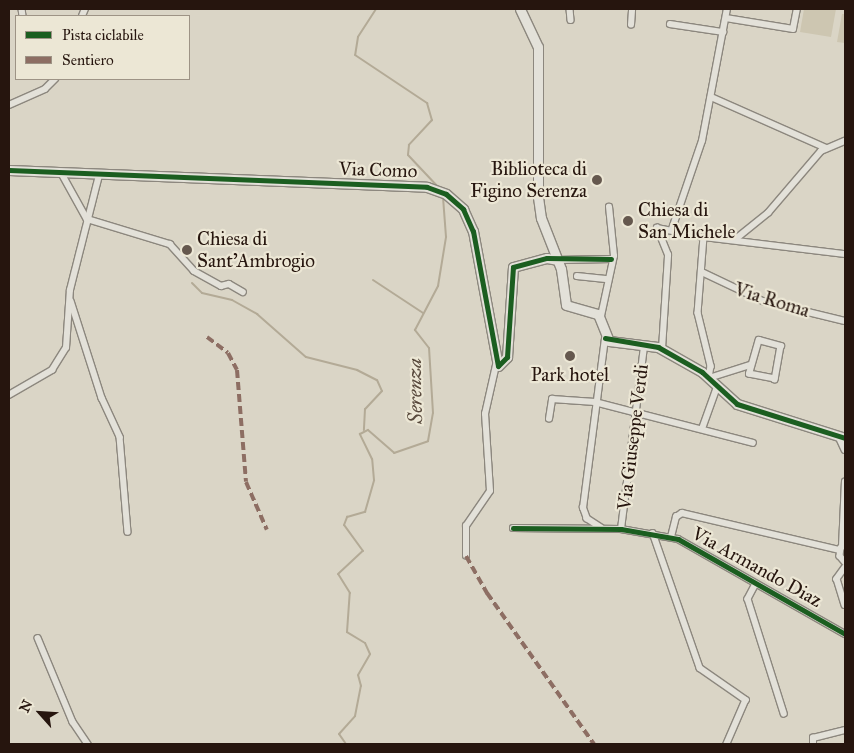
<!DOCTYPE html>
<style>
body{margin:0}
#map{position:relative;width:854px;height:753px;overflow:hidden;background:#dad5c6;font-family:"IM FELL Great Primer",serif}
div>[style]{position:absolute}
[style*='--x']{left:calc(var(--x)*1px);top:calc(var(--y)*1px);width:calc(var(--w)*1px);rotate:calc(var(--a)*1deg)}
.green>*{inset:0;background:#cdc6b1}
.stream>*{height:2px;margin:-1px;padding:0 1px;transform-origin:1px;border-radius:1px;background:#b3aa96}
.roads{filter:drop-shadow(1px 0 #8c877e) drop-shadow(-1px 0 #8c877e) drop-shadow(0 1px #8c877e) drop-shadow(0 -1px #8c877e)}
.street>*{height:5.5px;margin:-2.75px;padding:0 2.75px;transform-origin:2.75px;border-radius:2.75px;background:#e3e1d9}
.secondary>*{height:9px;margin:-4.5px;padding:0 4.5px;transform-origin:4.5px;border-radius:4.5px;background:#e3e1d9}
.quiet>*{height:4px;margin-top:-2px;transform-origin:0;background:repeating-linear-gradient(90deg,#8d6e63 0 8px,transparent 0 12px)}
.cycleway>*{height:5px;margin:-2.5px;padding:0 2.5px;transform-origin:2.5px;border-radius:2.5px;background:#1b5e20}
.dots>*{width:14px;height:14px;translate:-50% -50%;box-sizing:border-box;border:2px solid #ece7d5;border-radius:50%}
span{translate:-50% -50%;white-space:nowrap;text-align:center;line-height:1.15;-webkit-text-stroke:4.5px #ece7d5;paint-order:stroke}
.poi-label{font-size:19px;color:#26150e}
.right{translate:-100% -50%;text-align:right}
.left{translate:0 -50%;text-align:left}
.street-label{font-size:19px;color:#26150e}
.water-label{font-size:20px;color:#58493c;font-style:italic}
.frame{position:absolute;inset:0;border:10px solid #26150e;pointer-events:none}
.legend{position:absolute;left:15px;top:15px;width:175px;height:65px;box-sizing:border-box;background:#ece7d5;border:1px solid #9d9385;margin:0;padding:6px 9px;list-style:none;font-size:15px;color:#26150e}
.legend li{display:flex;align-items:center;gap:10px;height:25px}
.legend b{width:25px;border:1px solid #9d9385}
.north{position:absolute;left:15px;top:688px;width:50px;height:50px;-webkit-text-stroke:4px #ece7d5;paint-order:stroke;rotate:296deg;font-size:14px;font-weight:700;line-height:20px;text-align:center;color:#26150e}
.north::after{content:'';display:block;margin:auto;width:18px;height:22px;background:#26150e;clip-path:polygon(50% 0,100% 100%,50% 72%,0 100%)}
</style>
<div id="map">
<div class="green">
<i style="clip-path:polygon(804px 9px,836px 9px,831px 37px,800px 32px)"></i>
<i style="clip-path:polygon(842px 14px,845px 14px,845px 43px,837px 42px)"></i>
</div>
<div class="stream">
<i style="--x:376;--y:9;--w:33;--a:123"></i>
<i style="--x:358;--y:37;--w:18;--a:99"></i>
<i style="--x:355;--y:55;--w:87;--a:33.7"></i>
<i style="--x:427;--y:103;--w:18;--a:74"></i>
<i style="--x:432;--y:120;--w:34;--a:133"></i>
<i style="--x:409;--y:145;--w:10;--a:96"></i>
<i style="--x:408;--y:155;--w:47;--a:46.7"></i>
<i style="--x:373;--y:280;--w:60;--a:33.4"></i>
<i style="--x:192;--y:283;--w:14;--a:45"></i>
<i style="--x:202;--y:293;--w:31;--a:13"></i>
<i style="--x:232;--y:300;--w:29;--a:29"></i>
<i style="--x:257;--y:314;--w:65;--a:41.3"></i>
<i style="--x:306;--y:357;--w:53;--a:14.3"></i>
<i style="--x:357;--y:370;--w:22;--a:27"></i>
<i style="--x:377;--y:380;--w:12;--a:66"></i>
<i style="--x:382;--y:391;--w:25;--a:133"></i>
<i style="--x:365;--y:409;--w:21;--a:93"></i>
<i style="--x:346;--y:744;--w:12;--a:-125"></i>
<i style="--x:339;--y:734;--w:24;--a:-48"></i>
<i style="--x:355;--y:716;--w:31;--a:-79"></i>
<i style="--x:361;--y:686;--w:11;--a:-105"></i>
<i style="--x:358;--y:675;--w:24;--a:-60"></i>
<i style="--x:370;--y:654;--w:12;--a:-114"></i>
<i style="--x:365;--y:643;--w:21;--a:-149"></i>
<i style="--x:347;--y:632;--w:39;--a:-86"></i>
<i style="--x:350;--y:593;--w:22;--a:-122"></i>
<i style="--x:338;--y:574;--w:34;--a:-43"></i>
<i style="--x:363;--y:551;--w:32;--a:-126"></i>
<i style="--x:344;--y:525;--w:9;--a:-69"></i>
<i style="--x:347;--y:517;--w:19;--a:-16"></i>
<i style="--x:365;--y:512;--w:33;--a:-74"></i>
<i style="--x:374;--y:480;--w:21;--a:-95"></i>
<i style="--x:372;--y:459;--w:28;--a:-116"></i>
<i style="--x:360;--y:434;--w:9;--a:-27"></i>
<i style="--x:368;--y:430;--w:35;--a:41"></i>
<i style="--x:394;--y:453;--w:36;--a:-19"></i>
<i style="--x:428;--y:441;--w:28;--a:-80"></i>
<i style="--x:433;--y:413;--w:65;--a:-93.5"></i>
<i style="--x:429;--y:348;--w:23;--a:-128"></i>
<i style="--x:415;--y:330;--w:50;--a:-62.4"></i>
<i style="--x:438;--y:286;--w:50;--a:-80.7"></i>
<i style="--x:446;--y:237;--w:40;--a:-94.3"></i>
</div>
<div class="roads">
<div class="street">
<i style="--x:22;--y:9;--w:7;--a:82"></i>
<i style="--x:570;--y:9;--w:11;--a:85"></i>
<i style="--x:82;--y:16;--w:8;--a:-67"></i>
<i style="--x:726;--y:18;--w:68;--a:9.3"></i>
<i style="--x:793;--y:29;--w:20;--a:-79"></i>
<i style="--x:670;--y:24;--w:54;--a:8.6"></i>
<i style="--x:631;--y:25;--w:16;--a:-86"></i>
<i style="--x:711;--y:97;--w:126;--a:23.9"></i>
<i style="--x:9;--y:105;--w:39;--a:-24"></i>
<i style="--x:45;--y:89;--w:14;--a:-45"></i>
<i style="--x:61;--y:172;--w:54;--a:61"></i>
<i style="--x:87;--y:219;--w:87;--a:16.8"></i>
<i style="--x:170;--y:244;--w:36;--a:48"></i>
<i style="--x:194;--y:271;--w:31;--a:29"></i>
<i style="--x:221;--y:286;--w:8;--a:-14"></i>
<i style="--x:229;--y:284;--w:16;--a:30"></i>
<i style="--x:672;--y:229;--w:93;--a:-71.2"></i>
<i style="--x:702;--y:141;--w:134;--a:-79.3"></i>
<i style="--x:704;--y:237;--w:142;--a:6.9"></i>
<i style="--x:737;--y:238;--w:40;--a:-39"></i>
<i style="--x:768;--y:213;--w:82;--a:-49.5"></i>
<i style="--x:821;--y:151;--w:26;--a:-23"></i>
<i style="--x:557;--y:260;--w:54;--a:-1.1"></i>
<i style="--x:702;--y:272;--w:68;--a:25.4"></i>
<i style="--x:763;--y:301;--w:84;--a:13.7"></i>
<i style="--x:577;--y:276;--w:31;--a:6"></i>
<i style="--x:71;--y:301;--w:102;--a:72.3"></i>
<i style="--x:102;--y:398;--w:43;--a:65.2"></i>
<i style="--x:120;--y:437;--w:95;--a:85.2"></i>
<i style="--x:601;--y:316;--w:61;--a:-77.8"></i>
<i style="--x:614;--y:256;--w:49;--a:-95.8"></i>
<i style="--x:759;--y:340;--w:23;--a:15"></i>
<i style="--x:781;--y:346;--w:34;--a:100"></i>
<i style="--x:775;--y:379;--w:26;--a:-169"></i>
<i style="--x:749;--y:374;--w:35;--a:-74"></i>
<i style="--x:662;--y:349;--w:94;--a:-86.3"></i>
<i style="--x:668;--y:255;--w:29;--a:-112"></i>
<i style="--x:657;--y:228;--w:48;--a:10.8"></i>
<i style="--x:704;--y:237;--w:76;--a:94.5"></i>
<i style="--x:698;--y:313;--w:55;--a:76.2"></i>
<i style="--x:711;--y:366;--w:12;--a:99"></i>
<i style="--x:709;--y:378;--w:43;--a:-17.6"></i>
<i style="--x:9;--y:395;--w:50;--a:-30.2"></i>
<i style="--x:52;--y:370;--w:26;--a:-58"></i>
<i style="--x:66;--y:348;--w:58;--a:-86.1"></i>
<i style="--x:70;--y:290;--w:119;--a:-75.8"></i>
<i style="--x:549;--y:419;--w:20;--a:-81"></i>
<i style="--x:552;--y:399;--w:43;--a:4"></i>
<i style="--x:595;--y:402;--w:163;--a:14.5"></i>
<i style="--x:702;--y:429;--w:45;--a:-70.3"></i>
<i style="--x:839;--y:437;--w:14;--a:65"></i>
<i style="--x:513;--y:528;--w:108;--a:0.5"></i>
<i style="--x:621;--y:529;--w:58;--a:10"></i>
<i style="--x:678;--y:539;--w:192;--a:29.6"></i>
<i style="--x:601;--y:528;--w:17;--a:-147"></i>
<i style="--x:587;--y:519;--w:12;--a:-110"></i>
<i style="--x:583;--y:508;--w:171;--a:-82.6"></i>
<i style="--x:621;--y:529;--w:184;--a:-82.8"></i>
<i style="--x:653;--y:533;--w:143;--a:70.8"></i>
<i style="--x:700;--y:668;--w:56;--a:34.8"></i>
<i style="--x:746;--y:700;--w:48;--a:113.4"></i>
<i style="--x:671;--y:537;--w:21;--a:-76"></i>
<i style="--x:676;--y:517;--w:7;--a:-34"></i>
<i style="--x:682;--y:513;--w:162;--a:13.2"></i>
<i style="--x:842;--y:547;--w:65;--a:-87.4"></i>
<i style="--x:841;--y:548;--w:8;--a:97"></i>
<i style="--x:840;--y:556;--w:8;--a:50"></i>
<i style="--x:466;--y:556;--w:30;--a:-90"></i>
<i style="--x:466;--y:526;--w:42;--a:-55.6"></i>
<i style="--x:490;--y:491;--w:77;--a:-93.7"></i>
<i style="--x:485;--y:414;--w:50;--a:-77.3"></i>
<i style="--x:845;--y:568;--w:14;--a:126"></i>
<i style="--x:837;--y:579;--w:27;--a:73"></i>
<i style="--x:756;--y:584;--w:17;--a:118"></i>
<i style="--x:748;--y:599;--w:120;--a:72.5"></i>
<i style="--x:38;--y:638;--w:91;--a:67.4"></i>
<i style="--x:73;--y:722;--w:27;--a:56"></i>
<i style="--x:813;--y:744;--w:6;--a:-90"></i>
<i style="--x:813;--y:738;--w:33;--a:-14"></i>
</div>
<div class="secondary">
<i style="--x:520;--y:9;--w:42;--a:64.7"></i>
<i style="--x:538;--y:47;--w:150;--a:90"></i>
<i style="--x:538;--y:197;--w:21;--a:82"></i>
<i style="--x:541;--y:218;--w:55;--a:68.6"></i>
<i style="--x:561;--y:269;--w:36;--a:82"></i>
<i style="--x:566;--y:305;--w:33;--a:16"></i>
<i style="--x:598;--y:314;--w:29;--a:68"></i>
<i style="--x:609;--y:341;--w:49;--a:7"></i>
<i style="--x:658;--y:347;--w:51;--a:29.6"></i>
<i style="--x:702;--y:372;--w:47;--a:42.4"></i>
<i style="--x:737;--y:404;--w:113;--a:17.5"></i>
<i style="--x:9;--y:170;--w:418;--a:2.3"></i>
<i style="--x:427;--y:187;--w:20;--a:20"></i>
<i style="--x:446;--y:194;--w:23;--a:41"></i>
<i style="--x:463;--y:209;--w:24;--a:66"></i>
<i style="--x:473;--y:231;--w:137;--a:79.5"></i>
<i style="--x:498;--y:366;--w:13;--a:-45"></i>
<i style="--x:507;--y:357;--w:90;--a:-86.2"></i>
<i style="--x:513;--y:267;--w:35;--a:-15"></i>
<i style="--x:547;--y:258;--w:10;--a:11"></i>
</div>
</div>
<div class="quiet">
<i style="--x:207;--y:337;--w:26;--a:37"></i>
<i style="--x:228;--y:353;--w:19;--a:62"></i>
<i style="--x:237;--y:370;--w:112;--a:85.4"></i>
<i style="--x:246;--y:482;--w:52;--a:66.4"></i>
<i style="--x:466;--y:556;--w:43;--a:60.4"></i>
<i style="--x:487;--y:593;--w:185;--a:54.7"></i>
</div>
<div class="cycleway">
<i style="--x:9;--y:170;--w:418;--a:2.3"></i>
<i style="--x:427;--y:187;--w:20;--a:20"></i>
<i style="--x:446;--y:194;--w:23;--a:41"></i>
<i style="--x:463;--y:209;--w:24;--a:66"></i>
<i style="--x:473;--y:231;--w:137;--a:79.5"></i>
<i style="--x:498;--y:366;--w:13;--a:-45"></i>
<i style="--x:507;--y:357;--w:90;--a:-86.2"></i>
<i style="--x:513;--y:267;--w:35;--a:-15"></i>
<i style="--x:547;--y:258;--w:64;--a:0.9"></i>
<i style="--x:605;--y:338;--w:54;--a:9.6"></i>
<i style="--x:658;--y:347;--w:51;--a:29.6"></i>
<i style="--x:702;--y:372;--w:47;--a:42.4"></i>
<i style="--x:737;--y:404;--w:113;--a:17.5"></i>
<i style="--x:513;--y:528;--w:108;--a:0.5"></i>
<i style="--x:621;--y:529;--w:58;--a:10"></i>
<i style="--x:678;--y:539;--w:192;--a:29.6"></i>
</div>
<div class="dots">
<i style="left:597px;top:180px;background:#65584e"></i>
<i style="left:628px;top:221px;background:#65584e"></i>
<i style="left:187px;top:250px;background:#65584e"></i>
<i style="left:570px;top:356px;background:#65584e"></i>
</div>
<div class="poi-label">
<span class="right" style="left:587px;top:180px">Biblioteca di<br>Figino Serenza</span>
<span class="left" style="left:638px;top:221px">Chiesa di<br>San Michele</span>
<span class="left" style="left:197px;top:250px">Chiesa di<br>Sant'Ambrogio</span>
<span style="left:570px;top:375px">Park hotel</span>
</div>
<div class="street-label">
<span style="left:378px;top:170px;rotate:2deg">Via Como</span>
<span style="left:772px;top:300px;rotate:17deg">Via Roma</span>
<span style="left:633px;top:437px;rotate:-83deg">Via Giuseppe Verdi</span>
<span style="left:757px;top:567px;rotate:29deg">Via Armando Diaz</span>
</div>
<div class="water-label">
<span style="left:415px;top:391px;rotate:-91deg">Serenza</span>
</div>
<div class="frame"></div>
<ul class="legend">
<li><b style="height:6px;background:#1b5e20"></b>Pista ciclabile</li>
<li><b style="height:6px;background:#8d6e63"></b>Sentiero</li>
</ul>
<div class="north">N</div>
</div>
